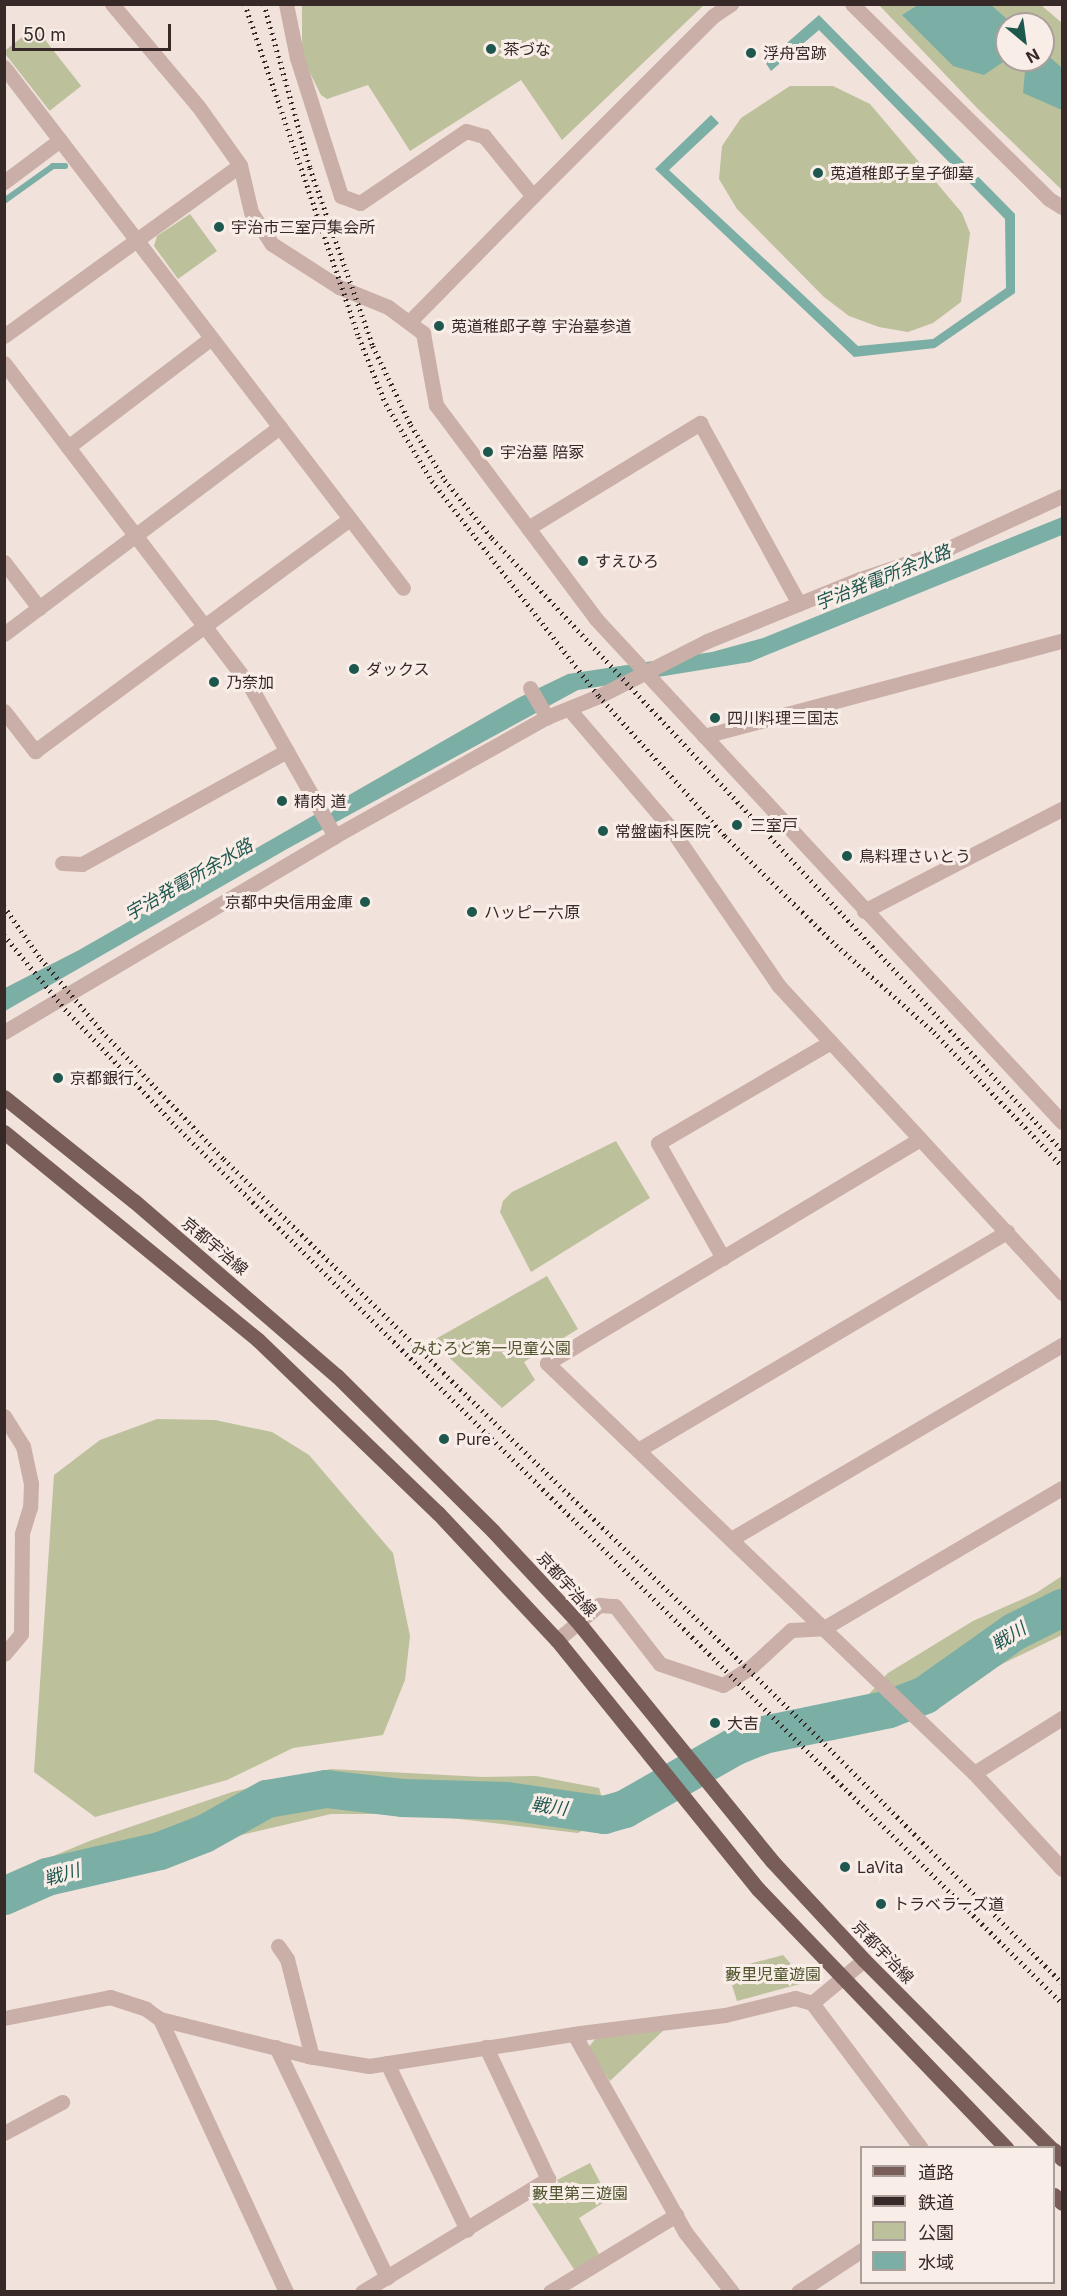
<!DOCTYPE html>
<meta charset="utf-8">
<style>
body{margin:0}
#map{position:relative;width:1067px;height:2296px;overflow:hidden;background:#f1e2db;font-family:Inter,"Noto Sans JP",sans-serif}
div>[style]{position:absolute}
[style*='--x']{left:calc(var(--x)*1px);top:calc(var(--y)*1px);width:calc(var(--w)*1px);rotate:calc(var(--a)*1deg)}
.green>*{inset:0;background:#bcc09b;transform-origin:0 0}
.water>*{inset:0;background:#7baea5}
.stream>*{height:6px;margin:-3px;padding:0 3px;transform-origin:3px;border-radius:3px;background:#7baea5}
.river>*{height:38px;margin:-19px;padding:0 19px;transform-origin:19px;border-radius:19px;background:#7baea5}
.minor>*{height:15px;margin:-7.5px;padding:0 7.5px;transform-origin:7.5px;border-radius:7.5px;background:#c9afa7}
.major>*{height:15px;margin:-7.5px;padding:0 7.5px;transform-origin:7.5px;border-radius:7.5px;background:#785d59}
.rail>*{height:4.5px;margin-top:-2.25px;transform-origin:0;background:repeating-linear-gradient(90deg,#362928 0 1.5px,transparent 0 6px)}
.dots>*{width:16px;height:16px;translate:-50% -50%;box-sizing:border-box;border:3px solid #f9ede8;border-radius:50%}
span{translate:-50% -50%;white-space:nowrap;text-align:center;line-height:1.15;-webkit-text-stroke:6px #f9ede8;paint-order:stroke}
.poi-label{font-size:16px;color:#362928}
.left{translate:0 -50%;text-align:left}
.right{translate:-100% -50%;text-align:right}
.street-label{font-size:16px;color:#362928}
.park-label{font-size:16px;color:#4e542c}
.water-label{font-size:18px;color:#1e574e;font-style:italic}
.frame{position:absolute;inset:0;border:6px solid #362928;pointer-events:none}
.legend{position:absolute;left:860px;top:2146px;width:195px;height:138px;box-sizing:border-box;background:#f9ede8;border:2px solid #ab9f9b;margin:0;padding:8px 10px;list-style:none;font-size:18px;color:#362928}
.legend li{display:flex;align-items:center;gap:12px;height:30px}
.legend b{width:30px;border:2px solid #ab9f9b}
.north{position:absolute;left:995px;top:12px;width:60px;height:60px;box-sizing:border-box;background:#f9ede8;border:2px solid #ab9f9b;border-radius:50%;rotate:151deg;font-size:16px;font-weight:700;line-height:24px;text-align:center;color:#362928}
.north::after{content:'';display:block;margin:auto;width:21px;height:27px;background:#1e574e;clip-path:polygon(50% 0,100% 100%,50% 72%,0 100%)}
.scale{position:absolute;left:12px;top:24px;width:159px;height:27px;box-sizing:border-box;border:3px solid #362928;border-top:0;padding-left:8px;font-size:18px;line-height:21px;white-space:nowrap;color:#362928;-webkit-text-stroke:4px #f9ede8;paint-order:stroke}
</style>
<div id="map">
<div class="green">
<i style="clip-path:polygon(302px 5px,704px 5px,562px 140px,521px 80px,410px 151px,368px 85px,327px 99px,321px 95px,302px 57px)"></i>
<i style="clip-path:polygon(evenodd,879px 5px,1041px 5px,1062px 23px,1062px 190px,978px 109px,879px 5px,1007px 24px,1043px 24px,1043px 60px,1007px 60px,1007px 24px)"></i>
<i style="left:35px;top:27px;width:75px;height:40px;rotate:52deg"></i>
<i style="clip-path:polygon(790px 86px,833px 86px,870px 104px,962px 213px,970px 233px,961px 302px,933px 323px,908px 332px,879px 327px,849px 316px,824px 297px,737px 209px,719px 179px,722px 146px,741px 118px)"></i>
<i style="clip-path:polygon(190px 214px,217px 251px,178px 279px,154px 246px,157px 236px)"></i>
<i style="clip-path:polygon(616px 1141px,650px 1198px,531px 1272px,500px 1212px,503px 1201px,512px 1192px)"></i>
<i style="clip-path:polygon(547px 1276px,578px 1329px,524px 1362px,535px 1380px,502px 1408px,432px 1341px)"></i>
<i style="clip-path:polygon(157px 1419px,215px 1420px,272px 1432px,309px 1455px,393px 1553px,410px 1636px,405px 1680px,383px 1735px,293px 1748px,227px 1780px,95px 1817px,34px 1772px,54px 1475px,100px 1440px)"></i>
<i style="clip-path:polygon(1062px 1576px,1062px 1635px,992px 1669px,933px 1709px,889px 1716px,869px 1694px,888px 1673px,973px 1621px,1036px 1593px)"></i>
<i style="clip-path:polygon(331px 1769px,483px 1777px,536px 1776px,599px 1788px,605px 1808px,595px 1823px,578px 1833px,416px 1814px,331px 1814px,233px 1837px,111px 1880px,50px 1895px,30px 1889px,46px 1859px,92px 1840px,232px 1792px)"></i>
<i style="clip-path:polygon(783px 1955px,807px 1982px,737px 2001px,727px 1970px)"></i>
<i style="clip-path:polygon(668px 2026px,610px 2081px,587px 2049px,597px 2037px)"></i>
<i style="clip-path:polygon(590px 2163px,609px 2199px,579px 2218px,600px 2256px,575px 2271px,531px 2202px,560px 2186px,557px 2180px)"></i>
</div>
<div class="water">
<i style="clip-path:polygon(918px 5px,992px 6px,1013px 24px,1007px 24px,1007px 60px,1043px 60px,1043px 51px,1062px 68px,1062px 110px,1023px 93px,1025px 71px,1019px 62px,1006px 60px,984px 75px,953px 66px,902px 15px)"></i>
<i style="clip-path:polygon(819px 15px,1015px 214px,1015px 293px,935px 348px,854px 357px,655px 169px,711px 115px,719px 123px,669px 170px,858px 346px,933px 339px,1006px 288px,1005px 219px,819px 30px,771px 71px,765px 62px)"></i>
<i style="clip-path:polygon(1062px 517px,1062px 535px,750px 662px,578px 690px,287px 849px,5px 1011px,5px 988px,79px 950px,518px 698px,568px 674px,712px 652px,763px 638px)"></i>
</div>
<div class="stream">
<i style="--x:4;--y:201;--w:60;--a:-35.5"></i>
<i style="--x:53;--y:166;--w:12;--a:0"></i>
</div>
<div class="river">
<i style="--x:4;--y:1896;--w:47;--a:-23.8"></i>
<i style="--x:47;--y:1877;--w:116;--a:-13"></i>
<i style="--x:160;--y:1851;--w:47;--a:-21.1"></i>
<i style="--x:204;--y:1834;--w:72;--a:-29.1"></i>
<i style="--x:267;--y:1799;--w:60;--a:-9.6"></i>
<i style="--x:326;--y:1789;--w:78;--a:6.7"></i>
<i style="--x:403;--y:1798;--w:104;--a:1.7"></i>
<i style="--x:507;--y:1801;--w:98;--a:8.2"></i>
<i style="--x:604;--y:1815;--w:22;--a:-16"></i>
<i style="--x:625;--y:1809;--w:125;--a:-29.6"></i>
<i style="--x:734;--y:1747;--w:32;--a:-22"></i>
<i style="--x:764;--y:1735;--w:128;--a:-11.7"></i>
<i style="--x:889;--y:1709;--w:39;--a:-21"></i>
<i style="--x:925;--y:1695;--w:109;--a:-35.3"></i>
<i style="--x:1014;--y:1632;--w:54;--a:-26.6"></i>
</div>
<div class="minor">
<i style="--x:112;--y:4;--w:133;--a:49.9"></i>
<i style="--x:198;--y:106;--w:72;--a:54.6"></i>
<i style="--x:240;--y:165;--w:48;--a:76.8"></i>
<i style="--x:251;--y:212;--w:38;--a:57"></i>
<i style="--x:272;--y:244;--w:80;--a:32.7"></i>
<i style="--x:339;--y:287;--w:53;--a:22.2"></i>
<i style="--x:388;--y:307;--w:44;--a:36.6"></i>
<i style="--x:423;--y:333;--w:73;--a:79.8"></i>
<i style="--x:436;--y:405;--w:267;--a:53.2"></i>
<i style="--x:596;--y:619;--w:686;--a:47.19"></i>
<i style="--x:286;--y:4;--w:55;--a:78.5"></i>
<i style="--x:297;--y:58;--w:145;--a:72.3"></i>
<i style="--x:341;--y:196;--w:20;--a:20"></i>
<i style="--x:360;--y:203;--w:128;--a:-34.2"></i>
<i style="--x:466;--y:131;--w:19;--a:16"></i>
<i style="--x:484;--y:136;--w:77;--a:50.8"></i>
<i style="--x:533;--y:196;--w:175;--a:134.5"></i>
<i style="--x:852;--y:4;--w:277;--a:44.7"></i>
<i style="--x:1049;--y:199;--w:15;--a:32"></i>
<i style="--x:4;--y:67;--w:656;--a:52.55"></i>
<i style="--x:4;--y:182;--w:70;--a:-36.9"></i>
<i style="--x:533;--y:196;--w:255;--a:-45"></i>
<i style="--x:713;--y:16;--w:22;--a:-34"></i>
<i style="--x:4;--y:336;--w:291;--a:-35.9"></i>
<i style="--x:4;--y:363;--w:406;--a:52.7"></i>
<i style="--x:250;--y:686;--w:172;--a:60.5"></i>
<i style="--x:68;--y:447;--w:180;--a:-37.3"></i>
<i style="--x:528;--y:528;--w:202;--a:-31.4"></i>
<i style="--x:700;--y:423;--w:206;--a:61.3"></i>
<i style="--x:4;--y:562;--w:58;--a:52.7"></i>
<i style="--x:4;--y:634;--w:345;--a:-36.9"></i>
<i style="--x:530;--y:688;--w:34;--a:60"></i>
<i style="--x:569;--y:709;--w:154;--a:49.5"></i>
<i style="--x:669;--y:826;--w:194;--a:55.5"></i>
<i style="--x:779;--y:986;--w:418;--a:47.3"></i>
<i style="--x:4;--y:711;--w:51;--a:52.2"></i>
<i style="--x:35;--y:751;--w:391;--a:-36.4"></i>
<i style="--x:704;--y:736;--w:370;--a:-14.9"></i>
<i style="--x:62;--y:863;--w:20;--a:3"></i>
<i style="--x:82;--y:864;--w:234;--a:-28.9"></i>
<i style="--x:864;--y:911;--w:223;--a:-27.3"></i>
<i style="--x:4;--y:1032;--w:385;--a:-30.6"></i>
<i style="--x:335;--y:836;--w:243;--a:-29.3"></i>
<i style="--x:547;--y:717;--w:56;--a:-22"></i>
<i style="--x:599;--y:696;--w:121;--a:-27"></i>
<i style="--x:707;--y:641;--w:165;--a:-22.1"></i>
<i style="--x:860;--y:579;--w:84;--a:-18.6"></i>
<i style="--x:940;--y:552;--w:134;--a:-24.7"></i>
<i style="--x:920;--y:1139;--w:435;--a:149"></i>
<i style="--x:547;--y:1363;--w:592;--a:43.84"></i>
<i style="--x:974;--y:1773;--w:130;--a:47.5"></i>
<i style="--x:723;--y:1258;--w:132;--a:-119.5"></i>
<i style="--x:658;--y:1143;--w:200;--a:-30.3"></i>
<i style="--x:4;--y:1416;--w:36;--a:58"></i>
<i style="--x:23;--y:1446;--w:38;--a:78"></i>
<i style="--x:31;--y:1483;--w:24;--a:92"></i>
<i style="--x:30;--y:1507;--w:28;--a:107"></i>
<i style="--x:22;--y:1534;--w:100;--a:90.6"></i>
<i style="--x:21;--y:1634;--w:26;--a:130"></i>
<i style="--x:638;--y:1450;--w:429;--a:-30.6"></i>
<i style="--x:731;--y:1539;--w:384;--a:-30.4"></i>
<i style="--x:557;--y:1640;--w:55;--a:-39.8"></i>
<i style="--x:599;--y:1605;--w:16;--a:4"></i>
<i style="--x:615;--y:1606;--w:73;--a:52.2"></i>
<i style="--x:660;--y:1664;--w:66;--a:18.4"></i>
<i style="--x:723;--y:1685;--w:35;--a:-33"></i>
<i style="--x:752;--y:1666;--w:53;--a:-42.7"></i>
<i style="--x:791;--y:1630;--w:33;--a:-3"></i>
<i style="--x:824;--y:1628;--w:276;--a:-30.5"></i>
<i style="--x:974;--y:1773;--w:104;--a:-32"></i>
<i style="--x:278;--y:1946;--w:16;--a:55"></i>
<i style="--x:287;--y:1959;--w:101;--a:75.7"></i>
<i style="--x:812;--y:2003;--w:181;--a:53.1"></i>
<i style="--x:4;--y:2018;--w:108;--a:-11.2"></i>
<i style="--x:110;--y:1997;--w:38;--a:18"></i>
<i style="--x:146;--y:2009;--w:17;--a:36"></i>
<i style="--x:160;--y:2019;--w:153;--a:14"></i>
<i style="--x:308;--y:2056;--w:62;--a:9.3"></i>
<i style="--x:369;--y:2066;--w:214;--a:-8.9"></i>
<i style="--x:580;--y:2033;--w:146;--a:-7.1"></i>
<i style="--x:725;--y:2015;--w:72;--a:-13.7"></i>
<i style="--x:795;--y:1998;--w:18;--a:16"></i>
<i style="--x:812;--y:2003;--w:67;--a:-39.6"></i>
<i style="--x:160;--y:2019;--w:301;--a:65.2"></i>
<i style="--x:574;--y:2034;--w:227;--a:60.7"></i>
<i style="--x:685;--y:2232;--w:76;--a:51.9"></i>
<i style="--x:276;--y:2047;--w:256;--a:64.3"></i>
<i style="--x:387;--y:2063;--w:185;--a:64.4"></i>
<i style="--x:4;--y:2133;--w:66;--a:-28.1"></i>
<i style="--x:362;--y:2292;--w:218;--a:-31.3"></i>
<i style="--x:548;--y:2179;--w:146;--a:-115.2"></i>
<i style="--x:550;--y:2292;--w:148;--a:-31.4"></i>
<i style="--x:798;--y:2292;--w:77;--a:-33.3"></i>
</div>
<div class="major">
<i style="--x:4;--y:1097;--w:166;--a:38.7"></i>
<i style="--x:134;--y:1201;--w:268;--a:40.8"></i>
<i style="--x:337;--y:1376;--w:220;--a:44.8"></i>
<i style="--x:493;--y:1531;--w:123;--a:47"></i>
<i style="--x:577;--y:1621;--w:309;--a:50.9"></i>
<i style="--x:772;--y:1861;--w:135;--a:47.1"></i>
<i style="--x:864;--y:1960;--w:265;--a:45.2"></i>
<i style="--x:4;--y:1132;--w:328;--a:39.3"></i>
<i style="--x:258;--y:1340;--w:250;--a:43.9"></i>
<i style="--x:438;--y:1513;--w:174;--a:46.9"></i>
<i style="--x:557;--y:1640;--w:320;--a:51.1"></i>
<i style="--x:758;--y:1889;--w:359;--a:46.2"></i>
<i style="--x:1054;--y:2150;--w:12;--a:48"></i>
<i style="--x:1054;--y:2195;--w:11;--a:45"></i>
</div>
<div class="rail">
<i style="--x:245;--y:4;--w:352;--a:71.1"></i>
<i style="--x:359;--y:337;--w:72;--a:68.1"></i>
<i style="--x:386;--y:404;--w:90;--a:59.1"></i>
<i style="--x:432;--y:481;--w:272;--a:52.2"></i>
<i style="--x:599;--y:696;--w:188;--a:48"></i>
<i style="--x:725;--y:836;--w:156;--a:44.5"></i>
<i style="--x:836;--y:945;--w:131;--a:41.6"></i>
<i style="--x:934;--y:1032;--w:185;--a:46.3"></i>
<i style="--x:264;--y:4;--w:170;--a:74.3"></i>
<i style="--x:310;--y:168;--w:189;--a:70.5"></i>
<i style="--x:373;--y:346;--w:88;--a:64.3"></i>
<i style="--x:411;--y:425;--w:65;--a:58.3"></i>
<i style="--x:445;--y:480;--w:75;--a:51"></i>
<i style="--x:492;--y:538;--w:836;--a:47.04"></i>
<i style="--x:4;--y:906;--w:65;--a:55.1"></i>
<i style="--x:41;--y:959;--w:94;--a:49.7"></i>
<i style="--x:102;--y:1031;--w:177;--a:46.4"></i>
<i style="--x:224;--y:1159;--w:833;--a:44.22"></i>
<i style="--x:821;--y:1740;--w:342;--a:45.2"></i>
<i style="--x:4;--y:935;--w:96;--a:50.5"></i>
<i style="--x:65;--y:1009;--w:161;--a:46.5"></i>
<i style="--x:176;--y:1126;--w:1247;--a:44.71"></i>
</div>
<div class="dots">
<i style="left:491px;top:49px;background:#1e574e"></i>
<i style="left:751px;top:53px;background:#1e574e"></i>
<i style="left:818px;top:173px;background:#1e574e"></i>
<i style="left:219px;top:227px;background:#1e574e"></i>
<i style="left:439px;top:326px;background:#1e574e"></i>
<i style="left:488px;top:452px;background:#1e574e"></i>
<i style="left:583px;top:561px;background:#1e574e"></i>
<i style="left:354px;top:669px;background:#1e574e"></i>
<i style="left:214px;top:682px;background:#1e574e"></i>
<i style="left:715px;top:718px;background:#1e574e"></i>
<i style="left:282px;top:801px;background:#1e574e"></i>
<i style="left:737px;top:825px;background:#1e574e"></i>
<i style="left:603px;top:831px;background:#1e574e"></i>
<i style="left:847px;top:856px;background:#1e574e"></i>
<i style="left:365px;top:902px;background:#1e574e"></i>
<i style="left:472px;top:912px;background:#1e574e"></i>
<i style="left:58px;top:1078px;background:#1e574e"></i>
<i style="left:444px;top:1439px;background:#1e574e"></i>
<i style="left:715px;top:1723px;background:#1e574e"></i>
<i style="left:845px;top:1867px;background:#1e574e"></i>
<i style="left:881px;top:1904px;background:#1e574e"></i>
</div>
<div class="poi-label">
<span class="left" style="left:503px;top:49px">茶づな</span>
<span class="left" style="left:763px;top:53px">浮舟宮跡</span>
<span class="left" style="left:830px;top:173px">莵道稚郎子皇子御墓</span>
<span class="left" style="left:231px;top:227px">宇治市三室戸集会所</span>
<span class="left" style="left:451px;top:326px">莵道稚郎子尊 宇治墓参道</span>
<span class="left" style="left:500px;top:452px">宇治墓 陪冢</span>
<span class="left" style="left:595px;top:561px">すえひろ</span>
<span class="left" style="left:366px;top:669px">ダックス</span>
<span class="left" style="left:226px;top:682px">乃奈加</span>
<span class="left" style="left:727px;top:718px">四川料理三国志</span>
<span class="left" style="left:294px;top:801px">精肉 道</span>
<span class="left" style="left:750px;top:825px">三室戸</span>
<span class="left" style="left:615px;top:831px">常盤歯科医院</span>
<span class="left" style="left:859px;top:856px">鳥料理さいとう</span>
<span class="right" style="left:353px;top:902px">京都中央信用金庫</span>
<span class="left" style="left:484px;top:912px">ハッピー六原</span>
<span class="left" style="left:70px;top:1078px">京都銀行</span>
<span class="left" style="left:456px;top:1439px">Pure</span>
<span class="left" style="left:727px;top:1723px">大吉</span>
<span class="left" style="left:857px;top:1867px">LaVita</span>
<span class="left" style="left:893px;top:1904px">トラベラーズ道</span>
</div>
<div class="street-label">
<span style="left:215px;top:1246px;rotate:40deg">京都宇治線</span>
<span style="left:567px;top:1584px;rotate:48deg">京都宇治線</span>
<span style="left:883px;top:1952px;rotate:46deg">京都宇治線</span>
</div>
<div class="park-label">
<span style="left:491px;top:1348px">みむろど第一児童公園</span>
<span style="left:773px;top:1974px">藪里児童遊園</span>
<span style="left:580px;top:2193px">藪里第三遊園</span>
</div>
<div class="water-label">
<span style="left:883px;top:578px;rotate:-22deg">宇治発電所余水路</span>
<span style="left:189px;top:880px;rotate:-30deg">宇治発電所余水路</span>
<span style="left:1009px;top:1637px;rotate:-32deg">戦川</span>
<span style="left:549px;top:1807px;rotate:8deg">戦川</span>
<span style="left:62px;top:1875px;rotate:-16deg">戦川</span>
</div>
<div class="frame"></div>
<ul class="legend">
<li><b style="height:8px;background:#785d59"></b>道路</li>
<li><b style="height:8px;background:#362928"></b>鉄道</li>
<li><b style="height:16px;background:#bcc09b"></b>公園</li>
<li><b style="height:16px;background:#7baea5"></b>水域</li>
</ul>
<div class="north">N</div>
<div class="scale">50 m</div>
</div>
